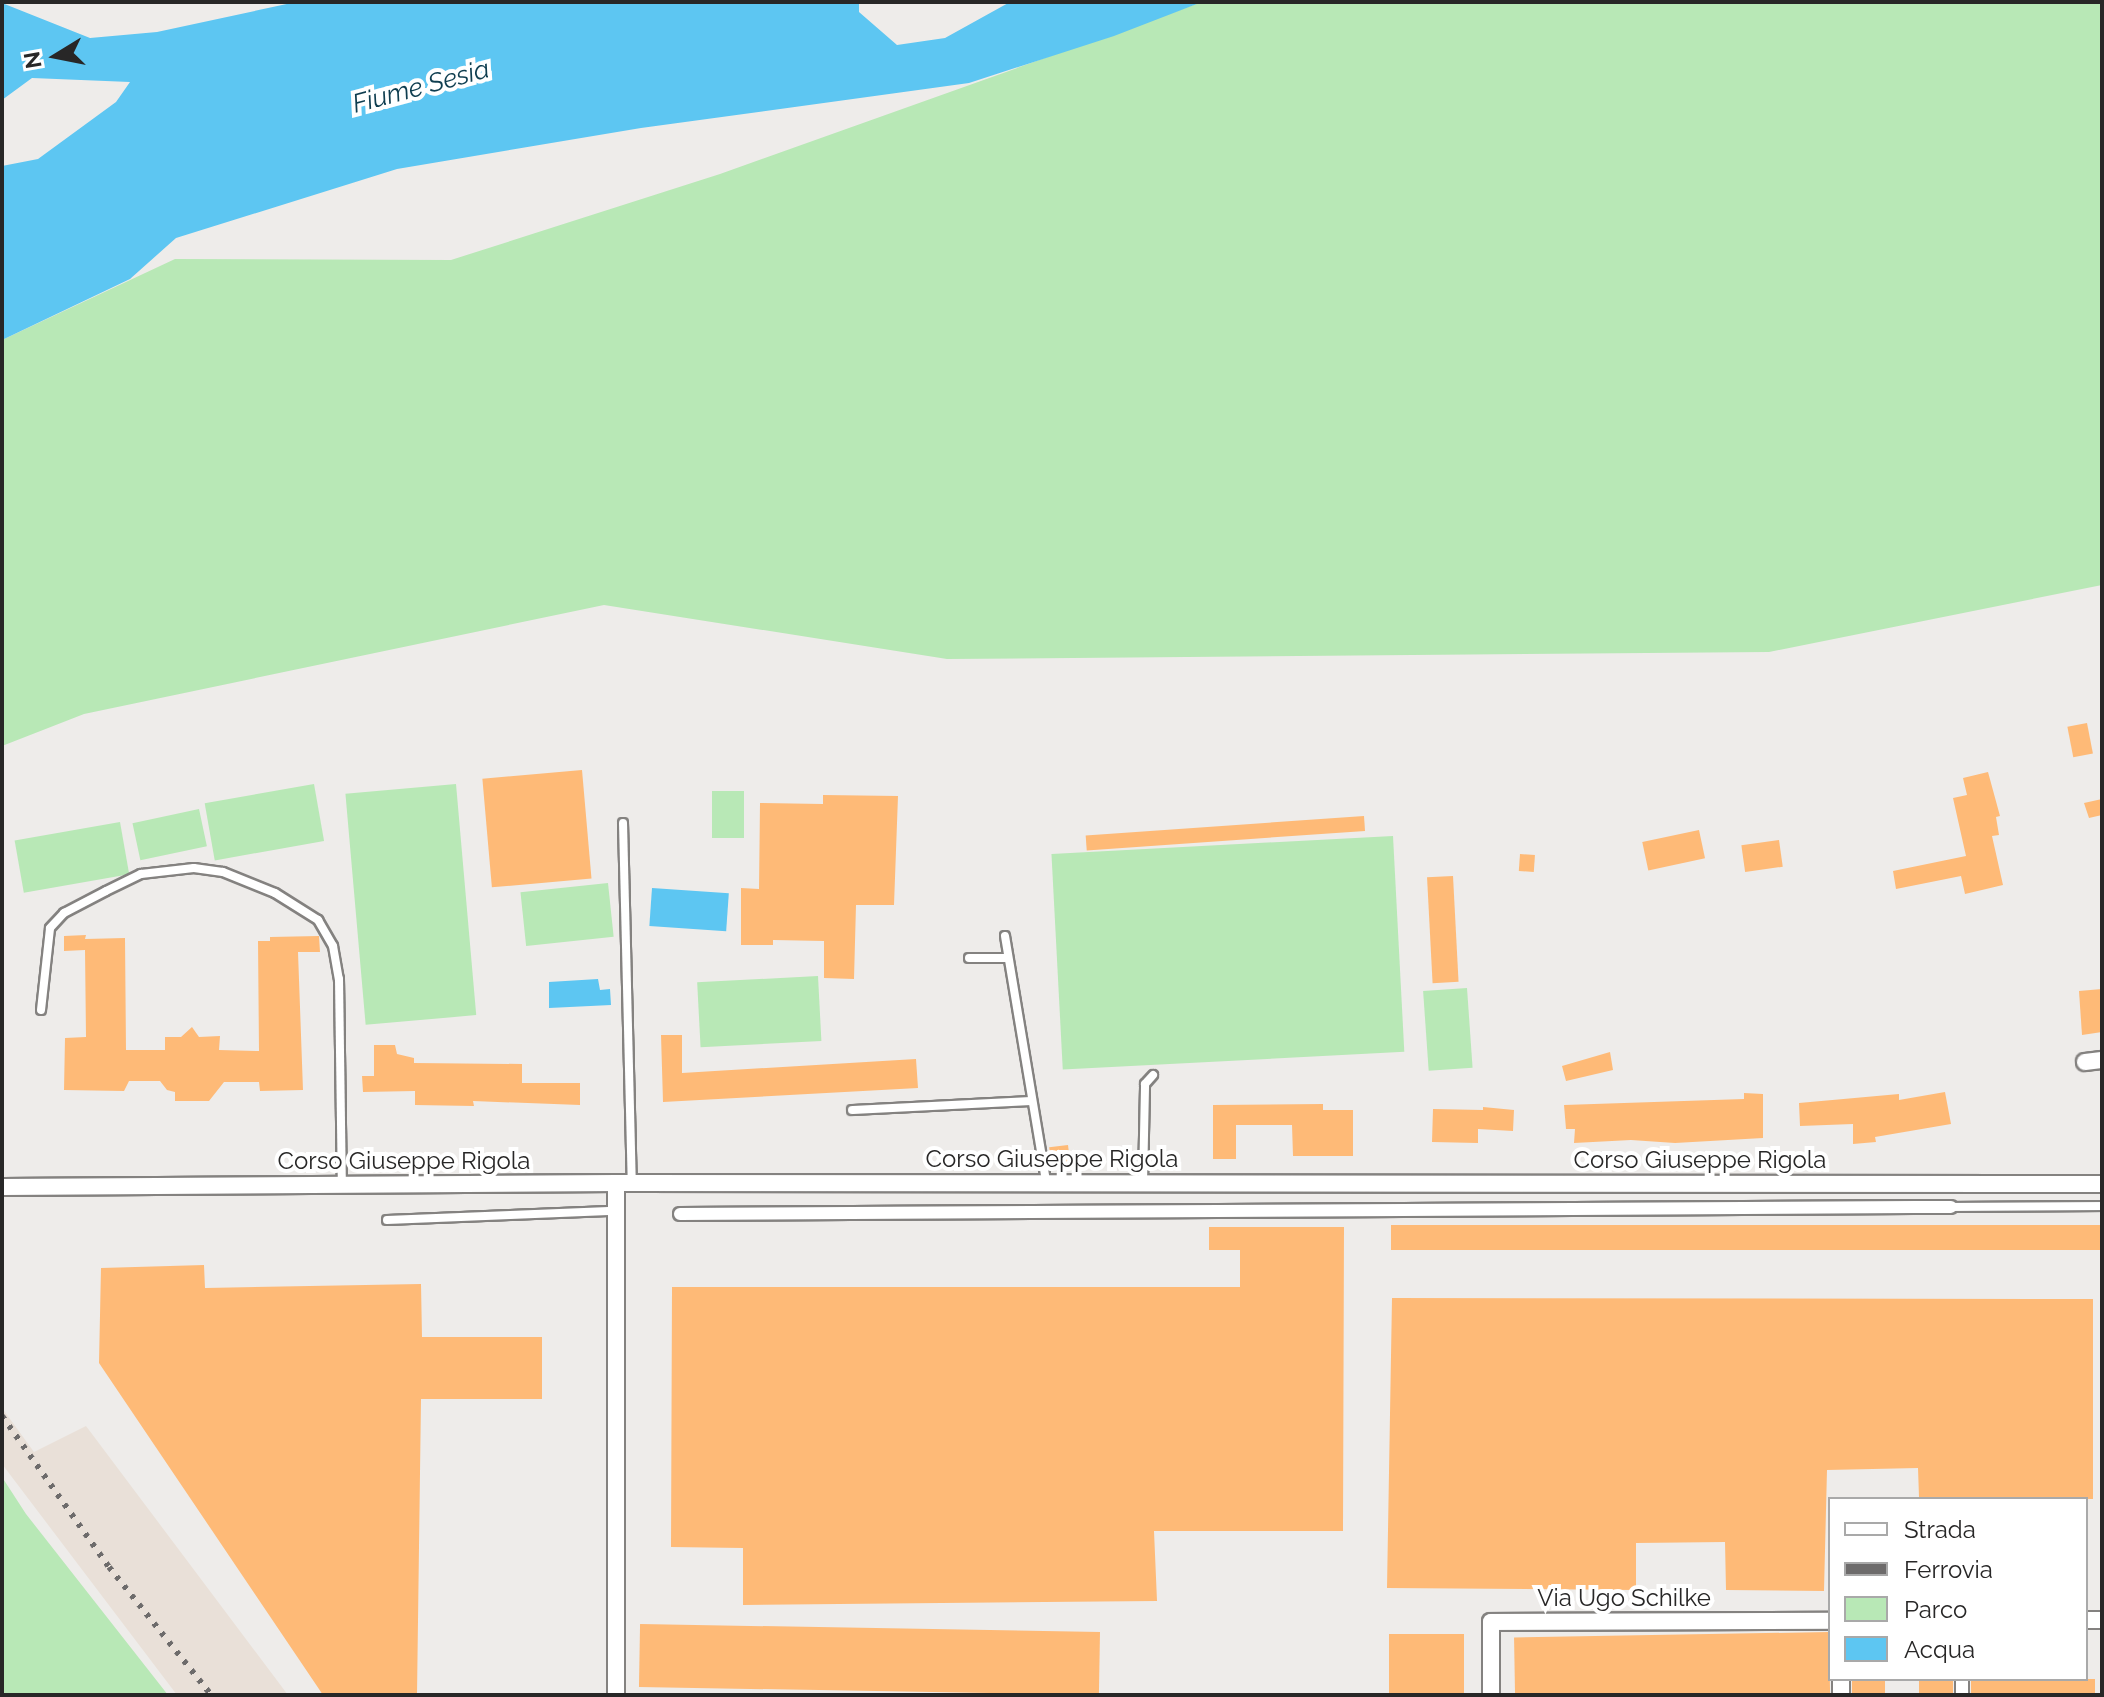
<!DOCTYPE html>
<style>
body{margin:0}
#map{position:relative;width:2104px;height:1697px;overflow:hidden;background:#eeecea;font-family:Raleway,sans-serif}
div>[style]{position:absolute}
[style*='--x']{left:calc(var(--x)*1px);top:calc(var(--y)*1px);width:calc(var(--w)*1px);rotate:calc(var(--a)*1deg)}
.built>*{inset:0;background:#e9e0d8}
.green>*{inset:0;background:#b8e8b6;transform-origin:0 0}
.water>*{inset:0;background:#5dc6f2;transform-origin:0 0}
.building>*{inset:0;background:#feba77;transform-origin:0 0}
.roads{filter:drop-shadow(2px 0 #848280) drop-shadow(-2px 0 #848280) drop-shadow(0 2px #848280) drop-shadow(0 -2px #848280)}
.service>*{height:8px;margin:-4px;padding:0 4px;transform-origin:4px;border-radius:4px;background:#fff}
.pedestrian>*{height:12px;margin:-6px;padding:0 6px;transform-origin:6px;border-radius:6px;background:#fff}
.minor>*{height:16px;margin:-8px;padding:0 8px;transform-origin:8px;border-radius:8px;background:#fff}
.rail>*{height:6px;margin-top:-3px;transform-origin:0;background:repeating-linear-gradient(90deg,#6d6b6b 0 4px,transparent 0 12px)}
span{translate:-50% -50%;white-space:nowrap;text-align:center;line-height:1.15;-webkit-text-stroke:8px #fff;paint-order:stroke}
.street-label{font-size:24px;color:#282727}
.water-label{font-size:26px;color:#0f3e50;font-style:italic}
.frame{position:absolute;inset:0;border:4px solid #282727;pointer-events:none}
.legend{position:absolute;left:1828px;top:1497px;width:260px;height:184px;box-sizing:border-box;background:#fff;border:2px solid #a9a9a9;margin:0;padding:10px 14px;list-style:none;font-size:24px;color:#282727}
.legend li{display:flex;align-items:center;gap:16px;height:40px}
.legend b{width:40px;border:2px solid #a9a9a9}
.north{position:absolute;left:16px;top:16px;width:80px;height:80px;-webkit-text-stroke:6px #fff;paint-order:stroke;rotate:260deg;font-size:22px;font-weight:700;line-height:32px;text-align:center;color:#282727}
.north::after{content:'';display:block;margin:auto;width:28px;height:36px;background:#282727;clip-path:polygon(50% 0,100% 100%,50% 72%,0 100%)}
</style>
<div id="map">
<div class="built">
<i style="clip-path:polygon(2px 1408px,34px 1452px,86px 1426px,288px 1695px,177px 1695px,2px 1464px)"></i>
</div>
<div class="green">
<i style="clip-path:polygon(1202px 2px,2102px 2px,2102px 585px,1769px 652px,947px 659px,604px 605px,84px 714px,2px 746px,2px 340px,175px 259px,451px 260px,720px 174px)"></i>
<i style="left:314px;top:784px;width:58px;height:111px;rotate:80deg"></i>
<i style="left:456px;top:784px;width:232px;height:111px;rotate:85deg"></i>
<i style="left:712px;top:791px;width:32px;height:47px"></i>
<i style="left:199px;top:809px;width:38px;height:68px;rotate:78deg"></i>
<i style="left:120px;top:822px;width:53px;height:107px;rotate:80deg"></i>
<i style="left:1393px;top:836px;width:216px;height:342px;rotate:87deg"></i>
<i style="left:608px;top:883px;width:54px;height:88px;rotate:84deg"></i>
<i style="left:818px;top:976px;width:65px;height:121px;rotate:87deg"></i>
<i style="left:1467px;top:988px;width:80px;height:44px;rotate:86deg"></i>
<i style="clip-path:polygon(2px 1477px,26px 1514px,168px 1695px,2px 1695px)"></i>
</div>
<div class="water">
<i style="clip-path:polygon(296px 2px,859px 2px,859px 12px,897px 45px,945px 38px,1010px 2px,1202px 2px,1114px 36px,969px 83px,641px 128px,397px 169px,176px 238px,130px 279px,2px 340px,2px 166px,38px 159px,116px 102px,130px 82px,32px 78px,2px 100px,2px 3px,90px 38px,157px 32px)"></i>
<i style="left:652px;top:888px;width:77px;height:38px;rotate:4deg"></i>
<i style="clip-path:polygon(598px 979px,600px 990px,610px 989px,611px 1005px,549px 1008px,549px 982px)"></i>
</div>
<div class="building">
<i style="left:2087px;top:723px;width:31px;height:20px;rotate:79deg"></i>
<i style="left:582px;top:770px;width:109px;height:100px;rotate:85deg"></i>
<i style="clip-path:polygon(1988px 772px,2000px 816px,1996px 817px,1999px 835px,1992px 836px,2003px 885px,1965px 894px,1961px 876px,1896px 889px,1893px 871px,1966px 856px,1953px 798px,1967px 795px,1963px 778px)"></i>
<i style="clip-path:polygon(823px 795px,898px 796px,894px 905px,856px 905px,854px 979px,824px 978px,824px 941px,773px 940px,773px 945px,741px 945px,741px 888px,759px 889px,760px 803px,823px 804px)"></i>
<i style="clip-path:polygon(2102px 799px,2102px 815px,2089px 818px,2084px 803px)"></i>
<i style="left:1364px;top:816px;width:15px;height:279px;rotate:86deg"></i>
<i style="left:1699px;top:830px;width:29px;height:58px;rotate:78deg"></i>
<i style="left:1779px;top:840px;width:27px;height:38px;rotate:82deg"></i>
<i style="left:1520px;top:854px;width:15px;height:17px;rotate:4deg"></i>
<i style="left:1453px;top:876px;width:106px;height:26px;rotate:87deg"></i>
<i style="clip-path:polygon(86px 935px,85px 939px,125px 938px,126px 1050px,165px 1050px,165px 1037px,181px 1037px,192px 1027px,199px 1037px,220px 1036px,219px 1050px,259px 1051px,258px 941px,270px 941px,270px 937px,319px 936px,320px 952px,298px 952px,303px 1090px,260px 1091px,259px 1082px,224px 1082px,209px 1101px,175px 1101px,175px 1092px,167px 1090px,160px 1081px,129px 1081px,124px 1091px,64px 1090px,65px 1038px,86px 1037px,85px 950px,64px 951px,64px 936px)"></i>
<i style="clip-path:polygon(2102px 989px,2102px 1032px,2082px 1035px,2079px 991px)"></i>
<i style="clip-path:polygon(661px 1035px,682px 1035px,682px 1073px,916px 1059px,918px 1088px,663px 1102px)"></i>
<i style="clip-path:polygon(374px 1045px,395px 1045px,397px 1054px,414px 1058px,414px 1063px,522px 1064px,522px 1083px,580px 1083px,580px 1105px,473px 1101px,474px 1106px,415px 1105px,415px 1091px,363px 1092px,362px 1076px,374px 1076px)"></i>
<i style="clip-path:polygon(1610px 1052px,1613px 1070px,1566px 1081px,1562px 1066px)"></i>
<i style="clip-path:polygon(1945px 1092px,1951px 1124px,1875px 1137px,1876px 1142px,1853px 1144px,1853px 1124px,1800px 1126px,1799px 1103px,1899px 1094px,1899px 1100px)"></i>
<i style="clip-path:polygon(1744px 1093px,1763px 1094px,1763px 1138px,1675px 1143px,1631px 1140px,1574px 1143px,1575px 1129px,1566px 1129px,1564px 1105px,1744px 1099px)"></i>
<i style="clip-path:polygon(1323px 1104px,1323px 1110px,1353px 1110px,1353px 1156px,1293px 1156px,1292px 1125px,1236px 1125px,1236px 1159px,1213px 1159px,1213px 1105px)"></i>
<i style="clip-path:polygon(1483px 1107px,1514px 1110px,1513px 1131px,1478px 1129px,1478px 1143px,1432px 1142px,1433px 1109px,1483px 1110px)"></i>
<i style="left:1068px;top:1145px;width:17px;height:19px;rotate:83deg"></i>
<i style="left:1391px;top:1225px;width:711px;height:25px"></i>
<i style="clip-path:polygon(1209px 1227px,1344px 1227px,1343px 1531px,1154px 1531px,1157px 1601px,743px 1605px,743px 1548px,671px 1547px,672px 1287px,1240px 1287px,1240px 1250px,1209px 1250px)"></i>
<i style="clip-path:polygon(204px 1265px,205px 1288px,421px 1284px,422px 1337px,542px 1337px,542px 1399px,421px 1399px,417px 1695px,323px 1695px,99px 1363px,101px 1268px)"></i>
<i style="clip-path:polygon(1392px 1298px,2093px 1299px,2093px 1499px,1919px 1497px,1918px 1468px,1827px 1470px,1824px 1591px,1726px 1590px,1725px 1542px,1636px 1543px,1636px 1590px,1387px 1588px)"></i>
<i style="left:1100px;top:1632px;width:63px;height:460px;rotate:91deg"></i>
<i style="left:1829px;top:1632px;width:63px;height:315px;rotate:89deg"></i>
<i style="left:1464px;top:1634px;width:61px;height:75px;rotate:90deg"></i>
<i style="left:1852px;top:1679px;width:33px;height:16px"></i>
<i style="left:1919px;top:1679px;width:34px;height:16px"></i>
<i style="left:1971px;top:1679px;width:124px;height:16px"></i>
</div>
<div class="roads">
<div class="service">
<i style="--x:623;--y:823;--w:359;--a:88.6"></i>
<i style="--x:1005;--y:936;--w:249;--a:80.5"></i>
<i style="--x:969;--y:958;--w:38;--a:0"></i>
<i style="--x:41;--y:1010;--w:82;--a:-83.7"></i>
<i style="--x:50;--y:928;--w:21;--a:-47"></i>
<i style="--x:64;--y:913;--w:47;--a:-27.6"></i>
<i style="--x:106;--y:891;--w:39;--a:-26"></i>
<i style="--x:141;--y:874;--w:53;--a:-6.5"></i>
<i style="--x:194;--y:868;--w:29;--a:8"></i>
<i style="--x:223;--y:872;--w:56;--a:22"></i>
<i style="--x:275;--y:893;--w:51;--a:32.1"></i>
<i style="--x:318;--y:920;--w:30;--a:60"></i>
<i style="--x:333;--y:946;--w:34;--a:80"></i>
<i style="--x:339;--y:979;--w:205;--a:89.2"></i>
<i style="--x:852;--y:1110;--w:180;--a:-2.9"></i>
<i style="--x:1143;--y:1183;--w:99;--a:-88.8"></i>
<i style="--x:1145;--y:1084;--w:12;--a:-48"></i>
<i style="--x:1951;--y:1207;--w:151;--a:-0.4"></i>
<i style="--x:387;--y:1220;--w:228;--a:-2.3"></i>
</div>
<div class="pedestrian">
<i style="--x:680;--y:1214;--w:1271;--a:-0.32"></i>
<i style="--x:1962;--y:1695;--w:16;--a:-90"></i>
</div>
<div class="minor">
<i style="--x:2085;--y:1062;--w:17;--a:-7"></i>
<i style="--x:2;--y:1187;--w:614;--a:-0.37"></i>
<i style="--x:616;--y:1183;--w:1486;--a:0.04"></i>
<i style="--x:2086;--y:1620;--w:16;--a:0"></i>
<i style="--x:1841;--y:1679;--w:16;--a:90"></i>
<i style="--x:616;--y:1695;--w:512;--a:-90"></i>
<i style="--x:1491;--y:1695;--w:73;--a:-90"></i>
<i style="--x:1491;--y:1622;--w:339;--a:-0.2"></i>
</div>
</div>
<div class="rail">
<i style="--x:2;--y:1416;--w:185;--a:54.7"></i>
<i style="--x:109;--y:1567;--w:164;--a:51.4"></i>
</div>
<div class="street-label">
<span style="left:1052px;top:1159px">Corso Giuseppe Rigola</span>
<span style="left:1700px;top:1160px">Corso Giuseppe Rigola</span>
<span style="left:404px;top:1161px">Corso Giuseppe Rigola</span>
<span style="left:1624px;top:1598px">Via Ugo Schilke</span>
</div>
<div class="water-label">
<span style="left:421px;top:87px;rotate:-15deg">Fiume Sesia</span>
</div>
<div class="frame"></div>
<ul class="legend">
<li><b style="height:10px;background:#fff"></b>Strada</li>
<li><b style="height:10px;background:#6d6b6b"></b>Ferrovia</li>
<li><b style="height:22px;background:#b8e8b6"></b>Parco</li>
<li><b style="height:22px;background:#5dc6f2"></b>Acqua</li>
</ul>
<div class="north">N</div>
</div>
